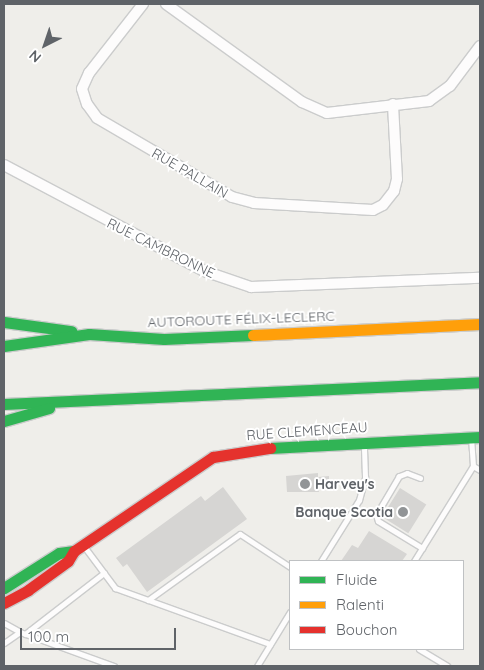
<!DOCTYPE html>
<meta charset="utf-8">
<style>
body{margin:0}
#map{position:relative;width:484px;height:670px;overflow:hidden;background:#efeeea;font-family:Quicksand,sans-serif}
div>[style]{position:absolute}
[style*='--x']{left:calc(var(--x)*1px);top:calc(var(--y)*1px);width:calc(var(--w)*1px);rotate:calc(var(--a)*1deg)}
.building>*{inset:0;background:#d6d5d3;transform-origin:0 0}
.roads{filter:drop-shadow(1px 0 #cbcccc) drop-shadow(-1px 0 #cbcccc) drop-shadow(0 1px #cbcccc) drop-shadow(0 -1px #cbcccc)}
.lane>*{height:5px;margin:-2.5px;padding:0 2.5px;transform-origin:2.5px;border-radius:2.5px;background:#fdfcfc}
.street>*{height:10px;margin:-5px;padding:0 5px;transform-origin:5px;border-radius:5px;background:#fdfcfc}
.fast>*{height:11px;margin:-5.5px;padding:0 5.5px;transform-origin:5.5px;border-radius:5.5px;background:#30b455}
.slow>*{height:11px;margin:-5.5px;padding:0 5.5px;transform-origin:5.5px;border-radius:5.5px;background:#ff9f0a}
.jam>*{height:11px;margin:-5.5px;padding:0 5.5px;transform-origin:5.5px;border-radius:5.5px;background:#e5322d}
.dots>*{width:14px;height:14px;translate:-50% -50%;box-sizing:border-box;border:2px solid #fff;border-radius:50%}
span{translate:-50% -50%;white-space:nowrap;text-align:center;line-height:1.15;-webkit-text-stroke:4px #fff;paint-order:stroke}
.street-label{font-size:14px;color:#5f6368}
.poi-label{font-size:14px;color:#5f6368;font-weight:700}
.left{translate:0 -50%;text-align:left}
.right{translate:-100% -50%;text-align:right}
.frame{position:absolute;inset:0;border:5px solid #5f6368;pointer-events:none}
.legend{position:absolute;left:289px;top:560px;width:175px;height:90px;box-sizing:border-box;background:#fff;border:1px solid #bfc1c3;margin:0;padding:6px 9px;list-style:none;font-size:15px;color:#5f6368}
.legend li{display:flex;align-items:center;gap:10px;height:25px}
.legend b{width:25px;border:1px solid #bfc1c3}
.north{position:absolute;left:20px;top:20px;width:50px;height:50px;-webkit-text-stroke:4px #fff;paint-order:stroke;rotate:221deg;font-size:14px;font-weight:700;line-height:20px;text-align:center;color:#5f6368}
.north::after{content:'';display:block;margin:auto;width:18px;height:22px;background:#5f6368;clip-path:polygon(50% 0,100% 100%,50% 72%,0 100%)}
.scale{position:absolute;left:20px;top:628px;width:156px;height:22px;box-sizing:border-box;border:2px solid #5f6368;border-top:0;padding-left:6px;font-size:15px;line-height:18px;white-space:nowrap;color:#5f6368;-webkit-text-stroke:4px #fff;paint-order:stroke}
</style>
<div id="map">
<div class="building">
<i style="clip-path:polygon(318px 473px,318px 477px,329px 476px,329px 485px,318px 486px,319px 492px,287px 492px,286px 476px)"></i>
<i style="clip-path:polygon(223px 487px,247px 519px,147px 592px,127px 564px,123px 567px,116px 558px,201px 496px,205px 501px)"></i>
<i style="left:400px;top:488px;width:31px;height:34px;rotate:32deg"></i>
<i style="clip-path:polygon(369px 531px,407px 554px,402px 561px,341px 561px,352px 545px,358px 548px)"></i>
</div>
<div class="roads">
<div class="lane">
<i style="--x:473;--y:466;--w:8;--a:30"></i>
<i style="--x:420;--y:478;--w:14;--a:-159"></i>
<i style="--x:407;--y:473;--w:9;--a:159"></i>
<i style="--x:399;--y:476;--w:45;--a:120.5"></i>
<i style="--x:376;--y:515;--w:6;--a:72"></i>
<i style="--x:378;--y:521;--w:52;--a:31.5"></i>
<i style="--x:83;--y:545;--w:54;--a:53.3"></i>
<i style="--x:115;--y:588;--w:165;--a:19.9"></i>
<i style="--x:321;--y:561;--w:72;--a:-58.1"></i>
<i style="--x:359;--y:500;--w:24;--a:-75"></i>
<i style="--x:365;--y:477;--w:34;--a:-92"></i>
<i style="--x:414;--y:561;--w:112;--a:-58.2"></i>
<i style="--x:473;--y:466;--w:27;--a:-94"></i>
<i style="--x:148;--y:600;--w:113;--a:-35.7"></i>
<i style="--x:240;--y:534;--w:60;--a:33.4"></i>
<i style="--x:4;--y:623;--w:18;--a:29"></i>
<i style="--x:20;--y:632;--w:100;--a:19.9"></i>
<i style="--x:25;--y:634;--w:100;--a:-37.7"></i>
<i style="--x:4;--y:643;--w:19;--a:-35"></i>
<i style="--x:419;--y:649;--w:33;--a:31"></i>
<i style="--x:257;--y:666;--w:63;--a:-58.6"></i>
</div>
<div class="street">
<i style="--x:143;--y:4;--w:88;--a:128"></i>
<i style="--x:89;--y:73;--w:17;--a:114"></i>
<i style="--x:82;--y:89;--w:16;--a:72"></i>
<i style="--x:87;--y:104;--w:17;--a:54"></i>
<i style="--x:97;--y:118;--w:156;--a:30.3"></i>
<i style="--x:232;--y:197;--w:23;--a:15"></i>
<i style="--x:254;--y:203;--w:119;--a:3.4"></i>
<i style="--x:373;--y:210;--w:11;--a:-27"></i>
<i style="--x:383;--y:205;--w:18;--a:-52"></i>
<i style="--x:394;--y:191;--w:12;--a:-76"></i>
<i style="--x:397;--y:179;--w:75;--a:-93.1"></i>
<i style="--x:166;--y:4;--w:168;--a:35.8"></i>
<i style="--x:302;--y:102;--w:27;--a:24"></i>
<i style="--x:327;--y:113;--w:103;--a:-6.7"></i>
<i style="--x:429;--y:101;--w:26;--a:-36"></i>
<i style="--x:450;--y:86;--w:50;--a:-53.1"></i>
<i style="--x:4;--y:165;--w:226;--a:27.9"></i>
<i style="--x:204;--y:271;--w:50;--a:18.8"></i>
<i style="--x:251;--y:287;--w:229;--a:-2.3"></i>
</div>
<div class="fast">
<i style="--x:4;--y:322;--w:68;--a:7.7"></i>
<i style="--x:4;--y:346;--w:86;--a:-8"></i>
<i style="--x:89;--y:334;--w:75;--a:3.8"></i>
<i style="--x:164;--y:339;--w:89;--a:-2.6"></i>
<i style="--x:4;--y:404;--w:477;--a:-2.6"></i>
<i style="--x:4;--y:421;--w:47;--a:-16.1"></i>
<i style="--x:270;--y:448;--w:210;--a:-3"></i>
<i style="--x:4;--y:588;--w:65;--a:-32.5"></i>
<i style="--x:59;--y:553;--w:15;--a:-8"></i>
</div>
<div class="slow">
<i style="--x:253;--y:335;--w:227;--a:-2.8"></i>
</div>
<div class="jam">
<i style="--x:4;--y:603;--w:27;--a:-28"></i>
<i style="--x:28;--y:590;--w:49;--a:-35.9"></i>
<i style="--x:68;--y:561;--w:12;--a:-59"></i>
<i style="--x:74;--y:551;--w:168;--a:-34.1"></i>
<i style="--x:213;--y:457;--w:58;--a:-9"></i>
</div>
</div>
<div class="dots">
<i style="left:305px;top:484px;background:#919496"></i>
<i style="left:403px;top:512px;background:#919496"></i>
</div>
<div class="street-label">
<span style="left:190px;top:173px;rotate:30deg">RUE PALLAIN</span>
<span style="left:161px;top:248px;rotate:26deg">RUE CAMBRONNE</span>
<span style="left:241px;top:319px;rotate:-2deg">AUTOROUTE FÉLIX-LECLERC</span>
<span style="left:307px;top:431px;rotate:-4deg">RUE CLEMENCEAU</span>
</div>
<div class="poi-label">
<span class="left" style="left:315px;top:484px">Harvey's</span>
<span class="right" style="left:393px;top:512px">Banque Scotia</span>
</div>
<div class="frame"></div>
<ul class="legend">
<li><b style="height:6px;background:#30b455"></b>Fluide</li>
<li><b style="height:6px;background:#ff9f0a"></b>Ralenti</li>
<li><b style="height:6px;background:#e5322d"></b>Bouchon</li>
</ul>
<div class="north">N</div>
<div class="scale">100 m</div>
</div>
